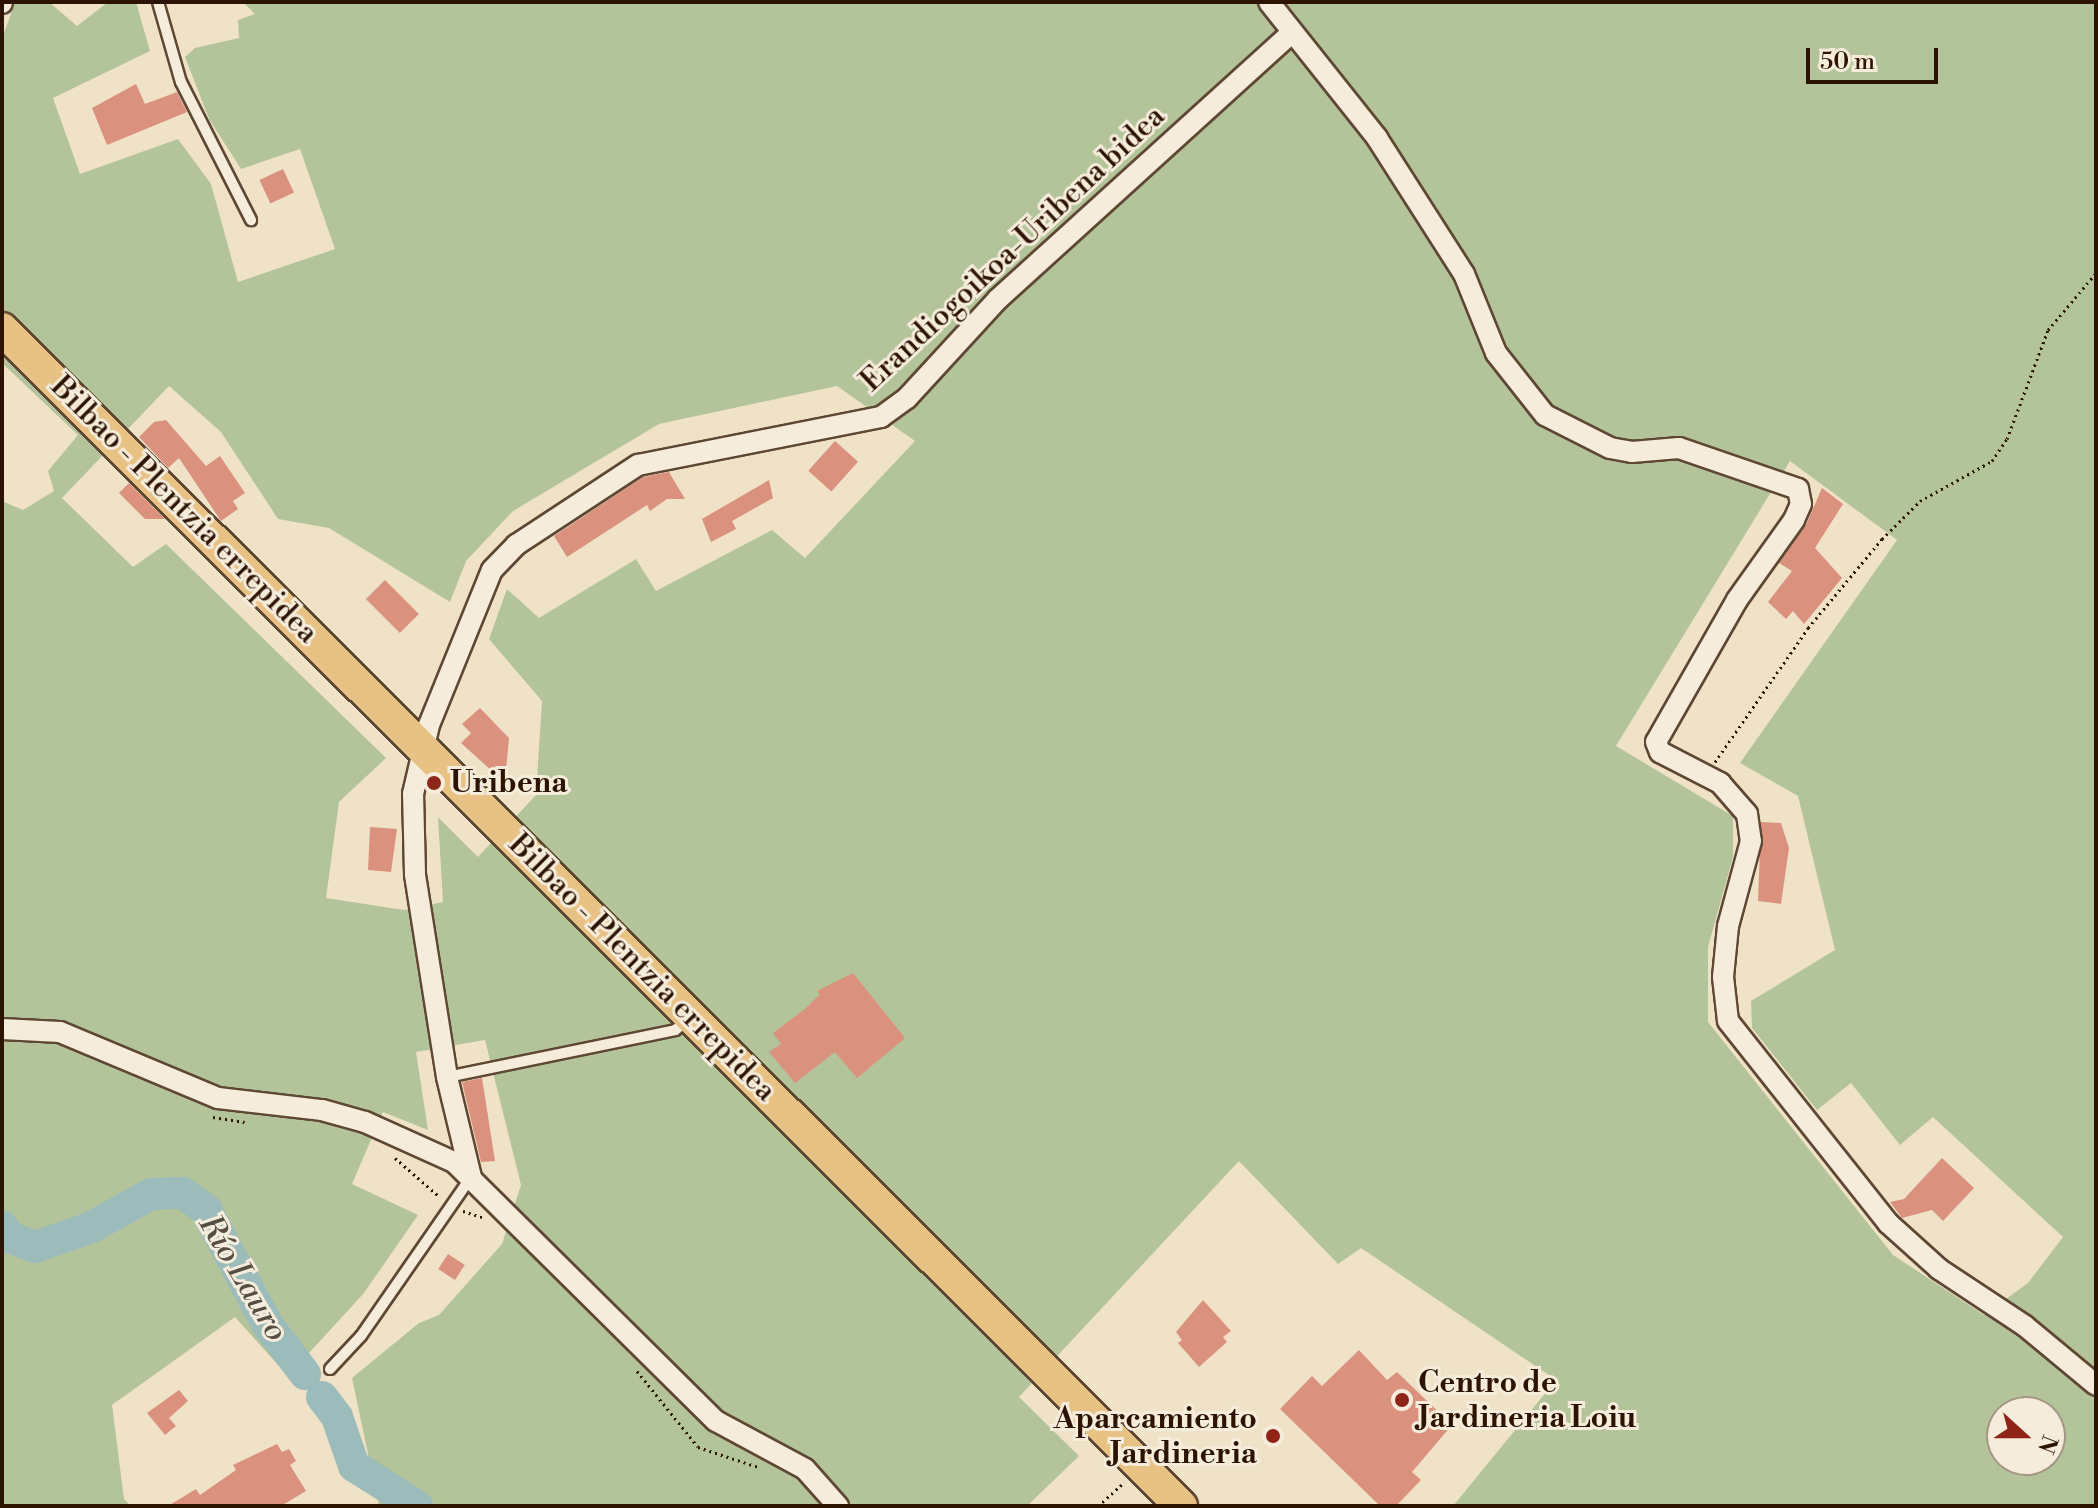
<!DOCTYPE html>
<meta charset="utf-8">
<style>
body{margin:0}
#map{position:relative;width:2098px;height:1508px;overflow:hidden;background:#f0e2c7;font-family:"Libre Bodoni",serif}
div>[style]{position:absolute}
[style*='--x']{left:calc(var(--x)*1px);top:calc(var(--y)*1px);width:calc(var(--w)*1px);rotate:calc(var(--a)*1deg)}
.green>*{inset:0;background:#b4c49a}
.river>*{height:32px;margin:-16px;padding:0 16px;transform-origin:16px;border-radius:16px;background:#9cbcbc}
.building>*{inset:0;background:#da917e;transform-origin:0 0}
.path>*{height:3px;margin-top:-1.5px;transform-origin:0;background:repeating-linear-gradient(90deg,#2d1302 0 2px,transparent 0 6px)}
.roads{filter:drop-shadow(2px 0 #5e4733) drop-shadow(-2px 0 #5e4733) drop-shadow(0 2px #5e4733) drop-shadow(0 -2px #5e4733)}
.service>*{height:10px;margin:-5px;padding:0 5px;transform-origin:5px;border-radius:5px;background:#f5ecdb}
.minor>*{height:20px;margin:-10px;padding:0 10px;transform-origin:10px;border-radius:10px;background:#f5ecdb}
.primary>*{height:32px;margin:-16px;padding:0 16px;transform-origin:16px;border-radius:16px;background:#e8c184}
.dots>*{width:22px;height:22px;translate:-50% -50%;box-sizing:border-box;border:4px solid #f5ecdb;border-radius:50%}
span{translate:-50% -50%;white-space:nowrap;text-align:center;line-height:1.15;-webkit-text-stroke:6px #f5ecdb;paint-order:stroke}
.street-label{font-size:30px;color:#2d1302}
.poi-label{font-size:30px;color:#2d1302;font-weight:700}
.left{translate:0 -50%;text-align:left}
.right{translate:-100% -50%;text-align:right}
.water-label{font-size:32px;color:#544e43;font-style:italic}
.frame{position:absolute;inset:0;border:4px solid #2d1302;pointer-events:none}
.north{position:absolute;left:1986px;top:1396px;width:80px;height:80px;box-sizing:border-box;background:#f5ecdb;border:2px solid #a59584;border-radius:50%;rotate:111deg;font-size:22px;font-weight:700;line-height:32px;text-align:center;color:#2d1302}
.north::after{content:'';display:block;margin:auto;width:28px;height:36px;background:#8f2418;clip-path:polygon(50% 0,100% 100%,50% 72%,0 100%)}
.scale{position:absolute;left:1806px;top:48px;width:132px;height:36px;box-sizing:border-box;border:4px solid #2d1302;border-top:0;padding-left:10px;font-size:24px;line-height:28px;white-space:nowrap;color:#2d1302;-webkit-text-stroke:6px #f5ecdb;paint-order:stroke}
</style>
<div id="map">
<div class="green">
<i style="clip-path:polygon(evenodd,15px 2px,49px 2px,77px 26px,108px 2px,136px 2px,150px 51px,53px 98px,80px 174px,178px 139px,211px 184px,238px 282px,335px 249px,300px 149px,241px 169px,209px 119px,185px 57px,195px 48px,239px 38px,238px 20px,255px 14px,243px 2px,2096px 2px,2096px 1506px,1453px 1506px,1556px 1380px,1361px 1248px,1338px 1264px,1239px 1161px,1019px 1397px,1079px 1456px,1027px 1506px,379px 1506px,352px 1378px,419px 1323px,439px 1315px,502px 1244px,521px 1185px,485px 1040px,416px 1052px,428px 1130px,383px 1112px,352px 1184px,418px 1215px,364px 1293px,288px 1376px,235px 1317px,112px 1405px,124px 1499px,131px 1506px,2px 1506px,2px 501px,23px 510px,54px 491px,48px 471px,78px 435px,2px 363px,2px 39px,15px 2px,169px 386px,221px 432px,278px 519px,329px 528px,450px 602px,466px 561px,513px 511px,659px 424px,837px 386px,915px 441px,805px 558px,772px 530px,656px 591px,636px 559px,539px 618px,507px 589px,489px 639px,542px 701px,536px 795px,478px 857px,438px 817px,443px 902px,404px 910px,326px 898px,339px 802px,386px 758px,166px 544px,133px 567px,62px 498px,169px 386px,15px 2px,1790px 461px,1897px 540px,1740px 763px,1798px 796px,1835px 950px,1751px 1001px,1752px 1028px,1817px 1110px,1851px 1083px,1900px 1145px,1933px 1117px,2063px 1237px,2028px 1283px,1984px 1315px,1893px 1255px,1708px 1022px,1708px 947px,1733px 857px,1733px 816px,1616px 746px,1790px 461px,15px 2px,2002px 1412px,2050px 1412px,2050px 1460px,2002px 1460px,2002px 1412px)"></i>
</div>
<div class="river">
<i style="--x:2;--y:1226;--w:13;--a:58"></i>
<i style="--x:9;--y:1237;--w:28;--a:21"></i>
<i style="--x:35;--y:1247;--w:58;--a:-19.1"></i>
<i style="--x:90;--y:1228;--w:70;--a:-29.1"></i>
<i style="--x:151;--y:1194;--w:32;--a:-2"></i>
<i style="--x:183;--y:1193;--w:29;--a:36"></i>
<i style="--x:206;--y:1210;--w:129;--a:61.8"></i>
<i style="--x:267;--y:1324;--w:63;--a:52.8"></i>
<i style="--x:322;--y:1397;--w:25;--a:53"></i>
<i style="--x:337;--y:1417;--w:52;--a:70.9"></i>
<i style="--x:354;--y:1466;--w:75;--a:32.4"></i>
</div>
<div class="building">
<i style="clip-path:polygon(136px 84px,145px 104px,177px 92px,187px 112px,107px 145px,92px 108px)"></i>
<i style="left:283px;top:169px;width:26px;height:26px;rotate:65deg"></i>
<i style="clip-path:polygon(166px 420px,206px 466px,220px 456px,245px 493px,233px 501px,238px 509px,221px 521px,179px 458px,168px 468px,139px 437px,154px 422px)"></i>
<i style="left:835px;top:441px;width:31px;height:40px;rotate:42deg"></i>
<i style="clip-path:polygon(669px 472px,685px 499px,667px 499px,650px 511px,647px 505px,567px 557px,554px 536px,643px 477px)"></i>
<i style="clip-path:polygon(769px 480px,773px 498px,732px 521px,736px 529px,711px 542px,702px 519px)"></i>
<i style="clip-path:polygon(129px 483px,165px 519px,145px 519px,119px 493px)"></i>
<i style="clip-path:polygon(1822px 488px,1843px 504px,1815px 548px,1842px 578px,1804px 624px,1793px 611px,1786px 619px,1768px 602px,1792px 571px,1779px 563px,1806px 525px)"></i>
<i style="left:385px;top:580px;width:48px;height:27px;rotate:45deg"></i>
<i style="clip-path:polygon(480px 708px,509px 738px,506px 771px,493px 772px,461px 743px,471px 733px,462px 724px)"></i>
<i style="clip-path:polygon(1761px 822px,1781px 823px,1789px 848px,1781px 904px,1758px 901px)"></i>
<i style="clip-path:polygon(370px 827px,397px 829px,391px 872px,368px 870px)"></i>
<i style="clip-path:polygon(853px 973px,905px 1038px,857px 1078px,835px 1052px,795px 1083px,769px 1052px,781px 1044px,773px 1033px,806px 1008px,820px 994px,817px 991px)"></i>
<i style="clip-path:polygon(482px 1078px,495px 1161px,481px 1162px,462px 1082px)"></i>
<i style="clip-path:polygon(1942px 1158px,1974px 1188px,1943px 1221px,1932px 1210px,1902px 1218px,1890px 1202px,1904px 1199px)"></i>
<i style="left:448px;top:1254px;width:20px;height:18px;rotate:33deg"></i>
<i style="clip-path:polygon(1203px 1300px,1231px 1331px,1223px 1337px,1227px 1342px,1199px 1367px,1178px 1343px,1182px 1340px,1176px 1332px)"></i>
<i style="clip-path:polygon(1359px 1350px,1387px 1380px,1397px 1372px,1452px 1425px,1412px 1472px,1421px 1480px,1396px 1506px,1380px 1506px,1280px 1409px,1312px 1376px,1322px 1386px)"></i>
<i style="clip-path:polygon(179px 1390px,188px 1401px,169px 1418px,176px 1426px,165px 1435px,147px 1413px)"></i>
<i style="clip-path:polygon(277px 1444px,282px 1452px,289px 1449px,296px 1461px,290px 1465px,306px 1491px,281px 1506px,168px 1506px,196px 1489px,200px 1495px,236px 1470px,233px 1465px)"></i>
</div>
<div class="path">
<i style="--x:1715;--y:762;--w:163;--a:-55.2"></i>
<i style="--x:1808;--y:628;--w:116;--a:-50.3"></i>
<i style="--x:1882;--y:539;--w:54;--a:-45"></i>
<i style="--x:1920;--y:501;--w:82;--a:-29.1"></i>
<i style="--x:1992;--y:461;--w:27;--a:-56"></i>
<i style="--x:2007;--y:439;--w:116;--a:-69.4"></i>
<i style="--x:2048;--y:330;--w:75;--a:-49.9"></i>
<i style="--x:213;--y:1117;--w:32;--a:9"></i>
<i style="--x:395;--y:1158;--w:60;--a:40.9"></i>
<i style="--x:463;--y:1211;--w:20;--a:18"></i>
<i style="--x:637;--y:1371;--w:97;--a:51.2"></i>
<i style="--x:698;--y:1447;--w:63;--a:18.4"></i>
<i style="--x:1098;--y:1506;--w:36;--a:-42"></i>
</div>
<div class="roads">
<div class="service">
<i style="--x:158;--y:2;--w:83;--a:74"></i>
<i style="--x:181;--y:82;--w:155;--a:63.1"></i>
<i style="--x:447;--y:1077;--w:233;--a:-11.6"></i>
<i style="--x:675;--y:1030;--w:15;--a:-37"></i>
<i style="--x:330;--y:1369;--w:45;--a:-46.8"></i>
<i style="--x:361;--y:1336;--w:193;--a:-55.3"></i>
</div>
<div class="minor">
<i style="--x:1269;--y:2;--w:174;--a:51.5"></i>
<i style="--x:1377;--y:138;--w:161;--a:57.4"></i>
<i style="--x:1464;--y:274;--w:85;--a:67.9"></i>
<i style="--x:1496;--y:353;--w:79;--a:51.7"></i>
<i style="--x:1545;--y:415;--w:73;--a:26.9"></i>
<i style="--x:1610;--y:448;--w:22;--a:10"></i>
<i style="--x:1632;--y:452;--w:47;--a:-4.9"></i>
<i style="--x:1679;--y:448;--w:126;--a:19"></i>
<i style="--x:1798;--y:489;--w:15;--a:79"></i>
<i style="--x:1801;--y:504;--w:17;--a:114"></i>
<i style="--x:1794;--y:520;--w:98;--a:125.5"></i>
<i style="--x:1737;--y:600;--w:163;--a:119.7"></i>
<i style="--x:1656;--y:742;--w:11;--a:68"></i>
<i style="--x:1660;--y:752;--w:68;--a:27.3"></i>
<i style="--x:1720;--y:783;--w:41;--a:48.9"></i>
<i style="--x:1747;--y:814;--w:27;--a:82"></i>
<i style="--x:1751;--y:841;--w:88;--a:105.1"></i>
<i style="--x:1728;--y:926;--w:51;--a:95.6"></i>
<i style="--x:1723;--y:977;--w:44;--a:83.5"></i>
<i style="--x:1728;--y:1021;--w:258;--a:51.6"></i>
<i style="--x:1888;--y:1223;--w:69;--a:42"></i>
<i style="--x:1939;--y:1269;--w:103;--a:33.5"></i>
<i style="--x:2025;--y:1326;--w:92;--a:39.7"></i>
<i style="--x:2;--y:3;--w:1;--a:-90"></i>
<i style="--x:2;--y:1029;--w:58;--a:3"></i>
<i style="--x:60;--y:1032;--w:171;--a:22.7"></i>
<i style="--x:218;--y:1098;--w:105;--a:6.6"></i>
<i style="--x:322;--y:1110;--w:45;--a:15.6"></i>
<i style="--x:365;--y:1122;--w:98;--a:24.2"></i>
<i style="--x:454;--y:1162;--w:368;--a:44.7"></i>
<i style="--x:716;--y:1421;--w:101;--a:28.3"></i>
<i style="--x:805;--y:1469;--w:50;--a:48.3"></i>
<i style="--x:471;--y:1177;--w:103;--a:-103.5"></i>
<i style="--x:447;--y:1077;--w:206;--a:-99"></i>
<i style="--x:415;--y:874;--w:80;--a:-91.4"></i>
<i style="--x:413;--y:794;--w:71;--a:-76.9"></i>
<i style="--x:429;--y:725;--w:167;--a:-67.9"></i>
<i style="--x:492;--y:570;--w:35;--a:-46"></i>
<i style="--x:516;--y:545;--w:146;--a:-33.3"></i>
<i style="--x:638;--y:465;--w:248;--a:-11.2"></i>
<i style="--x:881;--y:417;--w:32;--a:-36"></i>
<i style="--x:907;--y:398;--w:134;--a:-47.4"></i>
<i style="--x:998;--y:299;--w:397;--a:-42.2"></i>
</div>
<div class="primary">
<i style="--x:2;--y:329;--w:1666;--a:44.95"></i>
</div>
</div>
<div class="dots">
<i style="left:434px;top:783px;background:#8f2418"></i>
<i style="left:1402px;top:1400px;background:#8f2418"></i>
<i style="left:1273px;top:1436px;background:#8f2418"></i>
</div>
<div class="street-label">
<span style="left:1013px;top:249px;rotate:-43deg">Erandiogoikoa-Uribena bidea</span>
<span style="left:184px;top:510px;rotate:45deg">Bilbao - Plentzia errepidea</span>
<span style="left:642px;top:968px;rotate:45deg">Bilbao - Plentzia errepidea</span>
</div>
<div class="poi-label">
<span class="left" style="left:450px;top:783px">Uribena</span>
<span class="left" style="left:1418px;top:1400px">Centro de<br>Jardineria Loiu</span>
<span class="right" style="left:1257px;top:1436px">Aparcamiento<br>Jardineria</span>
</div>
<div class="water-label">
<span style="left:243px;top:1278px;rotate:59deg">Río Lauro</span>
</div>
<div class="frame"></div>
<div class="north">N</div>
<div class="scale">50 m</div>
</div>
